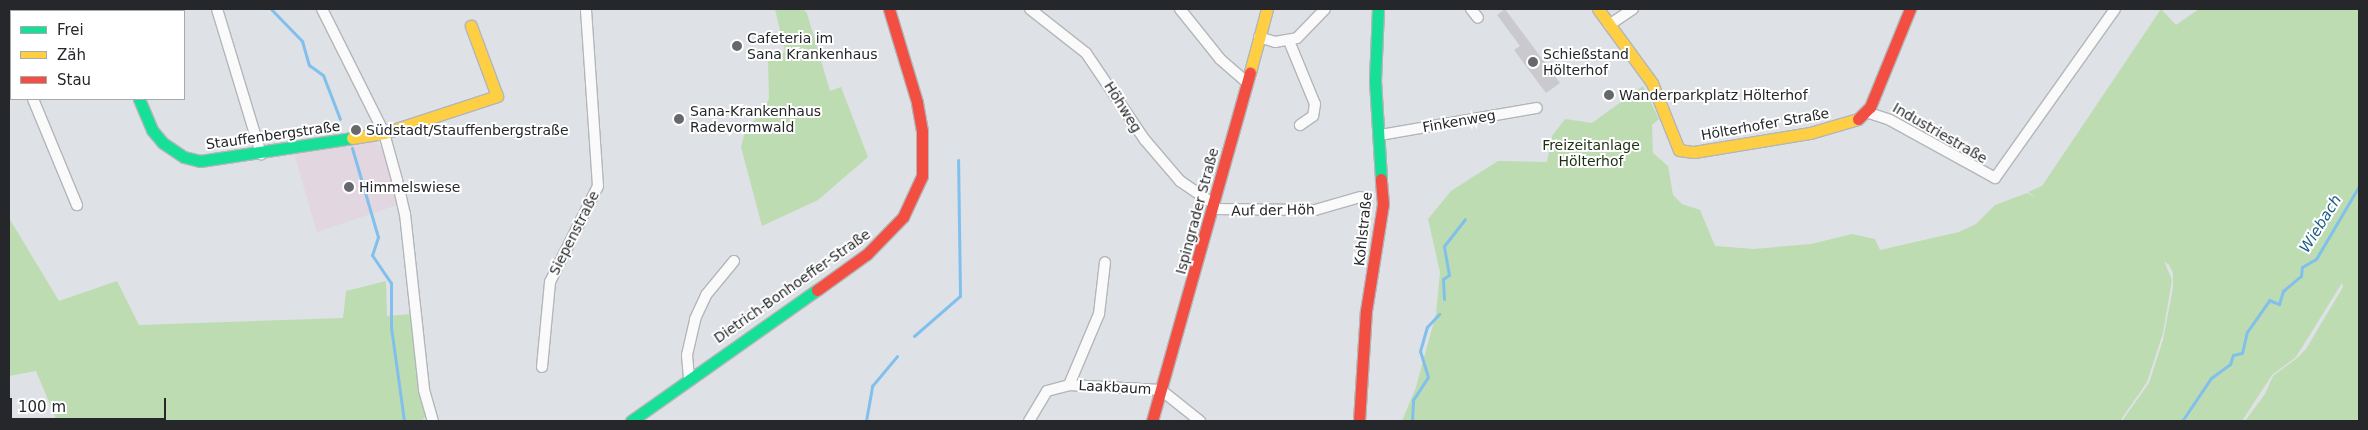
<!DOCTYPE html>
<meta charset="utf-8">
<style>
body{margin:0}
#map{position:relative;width:2368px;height:430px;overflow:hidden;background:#dee1e6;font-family:"DejaVu Sans",sans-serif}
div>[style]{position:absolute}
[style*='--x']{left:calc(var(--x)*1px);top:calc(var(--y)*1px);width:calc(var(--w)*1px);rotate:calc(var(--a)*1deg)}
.education>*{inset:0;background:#e2d7e0}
.green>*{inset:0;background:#bedcb2}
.stream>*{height:3px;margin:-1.5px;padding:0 1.5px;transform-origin:1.5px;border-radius:1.5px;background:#81c0ed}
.building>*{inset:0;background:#cacace}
.roads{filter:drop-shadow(1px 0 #b3b6b9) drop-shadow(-1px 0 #b3b6b9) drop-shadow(0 1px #b3b6b9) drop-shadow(0 -1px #b3b6b9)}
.street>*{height:10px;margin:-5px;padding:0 5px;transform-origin:5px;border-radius:5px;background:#fafafb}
.fast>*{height:11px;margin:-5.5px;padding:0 5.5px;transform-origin:5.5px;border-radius:5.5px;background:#16e098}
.slow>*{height:11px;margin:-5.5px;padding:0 5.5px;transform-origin:5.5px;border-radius:5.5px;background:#ffcf43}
.jam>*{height:11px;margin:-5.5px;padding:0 5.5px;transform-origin:5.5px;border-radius:5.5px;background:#f24e42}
.dots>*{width:14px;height:14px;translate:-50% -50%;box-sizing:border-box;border:2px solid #fff;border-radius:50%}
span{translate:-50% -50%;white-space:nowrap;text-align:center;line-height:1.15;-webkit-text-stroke:4px #fff;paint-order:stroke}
.poi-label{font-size:14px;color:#25272a}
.left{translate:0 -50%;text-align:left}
.street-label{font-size:14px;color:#25272a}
.park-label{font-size:14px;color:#1b300f}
.water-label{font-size:15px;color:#1c5d86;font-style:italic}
.frame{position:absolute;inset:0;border:10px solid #25272a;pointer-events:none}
.legend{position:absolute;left:10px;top:10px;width:175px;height:90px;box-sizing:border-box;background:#fff;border:1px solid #a8a9aa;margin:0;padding:6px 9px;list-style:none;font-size:15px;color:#25272a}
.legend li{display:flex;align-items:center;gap:10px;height:25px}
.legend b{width:25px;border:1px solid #a8a9aa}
.scale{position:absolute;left:10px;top:398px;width:156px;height:22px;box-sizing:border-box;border:2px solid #25272a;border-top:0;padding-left:6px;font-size:15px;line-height:18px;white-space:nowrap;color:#25272a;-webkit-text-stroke:4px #fff;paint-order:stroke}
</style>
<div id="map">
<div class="education">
<i style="clip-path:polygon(374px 141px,384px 150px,397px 205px,317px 232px,294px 154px)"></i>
</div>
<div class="green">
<i style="clip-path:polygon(775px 9px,803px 9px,807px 13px,830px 91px,841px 87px,868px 157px,818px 200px,762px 226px,741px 147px,746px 128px,764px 111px,769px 98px,768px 60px,785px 52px)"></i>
<i style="clip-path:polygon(2161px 9px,2176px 25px,2199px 9px,2359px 9px,2359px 421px,2245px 421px,2265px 394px,2273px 376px,2297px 358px,2306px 349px,2343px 287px,2342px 283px,2296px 357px,2272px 375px,2242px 421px,2122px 421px,2149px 383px,2163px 340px,2173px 288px,2173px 273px,2169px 265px,2164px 261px,2172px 280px,2163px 333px,2147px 382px,2120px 421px,1402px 421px,1416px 387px,1436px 314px,1440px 272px,1428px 219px,1451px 191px,1498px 161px,1547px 162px,1552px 136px,1565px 119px,1592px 123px,1643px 86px,1659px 119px,1652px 125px,1653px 153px,1668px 166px,1673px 195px,1682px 204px,1700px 210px,1715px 246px,1753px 249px,1811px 244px,1852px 234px,1875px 239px,1880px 250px,1959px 232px,1976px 224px,1995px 205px,2027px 193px,2036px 198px,2028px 192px,2042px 186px)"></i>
<i style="clip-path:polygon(9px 218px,59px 301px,117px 281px,139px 325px,343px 318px,346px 291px,386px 281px,387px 316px,412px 314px,427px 415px,421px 421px,57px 421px,36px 371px,9px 376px)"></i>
</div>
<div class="stream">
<i style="--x:271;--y:9;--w:45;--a:45.9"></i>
<i style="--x:302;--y:41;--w:25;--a:74"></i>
<i style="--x:309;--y:65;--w:17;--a:36"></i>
<i style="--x:323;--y:75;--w:47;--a:68.9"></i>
<i style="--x:352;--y:148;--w:93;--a:73.7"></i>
<i style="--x:378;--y:237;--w:19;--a:108"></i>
<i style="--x:372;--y:255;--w:34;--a:56"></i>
<i style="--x:391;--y:283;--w:44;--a:90"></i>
<i style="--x:391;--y:327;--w:95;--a:82.1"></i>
<i style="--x:1444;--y:299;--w:20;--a:-93"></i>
<i style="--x:1443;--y:279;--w:7;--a:-34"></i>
<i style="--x:1449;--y:275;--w:29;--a:-100"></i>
<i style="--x:1444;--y:246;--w:34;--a:-52"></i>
<i style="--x:914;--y:336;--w:61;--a:-41"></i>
<i style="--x:960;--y:296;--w:136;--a:-90.8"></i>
<i style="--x:866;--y:421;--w:36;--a:-80"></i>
<i style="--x:872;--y:386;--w:39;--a:-50"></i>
<i style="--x:1412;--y:421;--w:21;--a:-87"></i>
<i style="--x:1413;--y:400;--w:27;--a:-57"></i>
<i style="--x:1428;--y:377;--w:27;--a:-107"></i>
<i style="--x:1420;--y:351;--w:25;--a:-74"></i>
<i style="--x:1427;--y:327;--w:18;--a:-47"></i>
<i style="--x:2182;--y:421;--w:52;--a:-56"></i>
<i style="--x:2211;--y:378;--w:24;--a:-36"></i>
<i style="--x:2230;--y:364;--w:9;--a:-72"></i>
<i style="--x:2233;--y:355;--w:9;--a:-13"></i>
<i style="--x:2242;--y:353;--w:22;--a:-77"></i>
<i style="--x:2247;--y:332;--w:39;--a:-55"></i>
<i style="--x:2269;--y:300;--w:11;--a:22"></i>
<i style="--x:2279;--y:304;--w:14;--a:-73"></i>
<i style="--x:2283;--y:291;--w:23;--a:-40"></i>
<i style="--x:2301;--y:276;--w:9;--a:-84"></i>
<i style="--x:2302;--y:267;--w:16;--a:-30"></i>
<i style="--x:2316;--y:259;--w:85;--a:-59.5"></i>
</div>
<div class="building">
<i style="clip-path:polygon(1505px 9px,1560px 83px,1546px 93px,1514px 50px,1520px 46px,1497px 15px)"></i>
</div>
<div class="roads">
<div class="street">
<i style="--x:108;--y:9;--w:2;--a:63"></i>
<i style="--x:217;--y:9;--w:152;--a:73.1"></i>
<i style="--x:322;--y:9;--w:139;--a:63.4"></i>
<i style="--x:384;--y:133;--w:49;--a:74.5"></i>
<i style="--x:397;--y:180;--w:35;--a:77"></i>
<i style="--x:405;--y:214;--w:177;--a:83.8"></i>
<i style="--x:424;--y:390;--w:32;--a:74"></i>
<i style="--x:1030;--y:9;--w:71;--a:38.2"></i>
<i style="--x:1086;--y:53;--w:105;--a:55.9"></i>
<i style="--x:1145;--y:140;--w:54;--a:49.5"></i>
<i style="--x:1180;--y:181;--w:42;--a:34.4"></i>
<i style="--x:1180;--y:9;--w:64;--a:51.3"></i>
<i style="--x:1220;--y:59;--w:35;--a:41"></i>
<i style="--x:1471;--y:9;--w:11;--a:52"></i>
<i style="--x:1609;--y:25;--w:29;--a:-34"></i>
<i style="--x:1259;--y:37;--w:17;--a:17"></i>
<i style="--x:1275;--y:42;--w:22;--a:-10"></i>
<i style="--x:1297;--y:38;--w:40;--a:-46"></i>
<i style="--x:1289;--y:41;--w:68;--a:67.6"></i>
<i style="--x:1315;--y:104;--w:12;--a:99"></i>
<i style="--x:1313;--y:116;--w:16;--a:145"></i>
<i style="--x:9;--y:45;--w:6;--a:72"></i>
<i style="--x:33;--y:99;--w:115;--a:67.5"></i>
<i style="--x:1866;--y:112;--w:25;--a:18"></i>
<i style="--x:1890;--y:120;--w:120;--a:28.9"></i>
<i style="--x:1995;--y:178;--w:207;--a:-54.6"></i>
<i style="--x:1380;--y:135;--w:159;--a:-9.8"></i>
<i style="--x:1214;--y:209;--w:101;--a:0.6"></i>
<i style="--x:1315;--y:210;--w:47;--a:-16.1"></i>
<i style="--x:542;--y:367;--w:85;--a:-84.6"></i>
<i style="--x:550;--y:282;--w:107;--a:-63.4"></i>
<i style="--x:598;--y:186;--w:177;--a:-93.9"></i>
<i style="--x:689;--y:378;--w:23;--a:-95"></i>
<i style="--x:687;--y:355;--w:37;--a:-77"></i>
<i style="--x:695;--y:319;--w:26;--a:-65"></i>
<i style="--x:706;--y:295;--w:44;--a:-50.5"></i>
<i style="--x:1069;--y:385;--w:77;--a:-67.1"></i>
<i style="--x:1099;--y:314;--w:52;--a:-83.4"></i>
<i style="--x:1029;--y:421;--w:35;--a:-59"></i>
<i style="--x:1047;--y:391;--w:23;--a:-15"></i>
<i style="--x:1069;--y:385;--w:92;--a:3.1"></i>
<i style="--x:1161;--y:390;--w:50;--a:38.5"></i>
</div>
<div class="fast">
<i style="--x:1378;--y:9;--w:71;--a:92.4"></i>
<i style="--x:1375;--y:80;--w:99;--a:86.5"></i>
<i style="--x:139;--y:99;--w:34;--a:67"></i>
<i style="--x:152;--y:130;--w:17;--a:50"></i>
<i style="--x:163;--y:143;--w:25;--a:34"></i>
<i style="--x:184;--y:157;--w:16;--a:14"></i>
<i style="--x:200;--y:161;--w:154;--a:-8.6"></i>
<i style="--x:631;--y:421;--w:228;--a:-35.2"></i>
</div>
<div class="slow">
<i style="--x:1598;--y:9;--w:92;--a:53.9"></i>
<i style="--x:1652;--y:83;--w:72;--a:68.1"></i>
<i style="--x:1679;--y:150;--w:15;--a:8"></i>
<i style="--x:1694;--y:152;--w:118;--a:-9.3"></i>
<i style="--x:1810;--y:133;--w:50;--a:-16.3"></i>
<i style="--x:1250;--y:72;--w:65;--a:-74.9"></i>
<i style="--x:352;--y:138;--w:32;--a:-9"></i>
<i style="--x:384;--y:133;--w:119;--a:-18.1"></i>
<i style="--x:497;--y:96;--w:75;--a:-110.4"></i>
</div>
<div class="jam">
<i style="--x:1858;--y:119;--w:17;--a:-45"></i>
<i style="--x:1870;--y:107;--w:106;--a:-67.8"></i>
<i style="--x:817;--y:290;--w:62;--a:-35.8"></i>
<i style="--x:867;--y:254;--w:52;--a:-45.8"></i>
<i style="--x:903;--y:217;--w:45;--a:-65.1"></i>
<i style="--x:922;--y:176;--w:45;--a:-90"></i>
<i style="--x:922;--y:131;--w:29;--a:-100"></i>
<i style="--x:917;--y:102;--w:97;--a:-106.8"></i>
<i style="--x:1152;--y:421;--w:362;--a:-74.3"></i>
<i style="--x:1359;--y:421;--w:110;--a:-86.4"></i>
<i style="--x:1366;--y:311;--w:108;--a:-81"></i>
<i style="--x:1383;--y:204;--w:25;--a:-95"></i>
</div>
</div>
<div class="dots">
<i style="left:737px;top:46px;background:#66686c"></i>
<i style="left:1533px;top:62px;background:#66686c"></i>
<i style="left:1609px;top:95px;background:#66686c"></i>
<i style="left:679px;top:119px;background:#66686c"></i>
<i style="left:356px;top:130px;background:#66686c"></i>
<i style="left:349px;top:187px;background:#66686c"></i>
</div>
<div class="poi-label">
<span class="left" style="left:747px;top:46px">Cafeteria im<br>Sana Krankenhaus</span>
<span class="left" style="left:1543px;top:62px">Schießstand<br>Hölterhof</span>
<span class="left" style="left:1619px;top:95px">Wanderparkplatz Hölterhof</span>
<span class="left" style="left:690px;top:119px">Sana-Krankenhaus<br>Radevormwald</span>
<span class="left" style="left:366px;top:130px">Südstadt/Stauffenbergstraße</span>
<span class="left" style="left:359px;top:187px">Himmelswiese</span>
</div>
<div class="street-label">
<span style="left:1123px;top:107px;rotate:58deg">Höhweg</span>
<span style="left:1459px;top:121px;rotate:-10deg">Finkenweg</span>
<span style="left:1765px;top:124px;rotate:-10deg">Hölterhofer Straße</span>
<span style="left:1940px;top:133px;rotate:30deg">Industriestraße</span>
<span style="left:273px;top:135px;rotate:-8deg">Stauffenbergstraße</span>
<span style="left:1273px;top:210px;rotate:-1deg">Auf der Höh</span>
<span style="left:1197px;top:211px;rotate:-75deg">Ispingrader Straße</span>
<span style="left:1363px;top:229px;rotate:-84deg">Kohlstraße</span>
<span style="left:574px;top:233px;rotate:-63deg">Siepenstraße</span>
<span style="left:792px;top:286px;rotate:-35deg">Dietrich-Bonhoeffer-Straße</span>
<span style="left:1115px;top:387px;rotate:3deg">Laakbaum</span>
</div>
<div class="park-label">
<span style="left:1591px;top:153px">Freizeitanlage<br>Hölterhof</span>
</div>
<div class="water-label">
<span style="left:2321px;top:224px;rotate:-58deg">Wiebach</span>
</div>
<div class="frame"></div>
<ul class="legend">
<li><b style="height:6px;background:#16e098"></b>Frei</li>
<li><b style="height:6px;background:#ffcf43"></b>Zäh</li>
<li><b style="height:6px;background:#f24e42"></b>Stau</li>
</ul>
<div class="scale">100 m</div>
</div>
